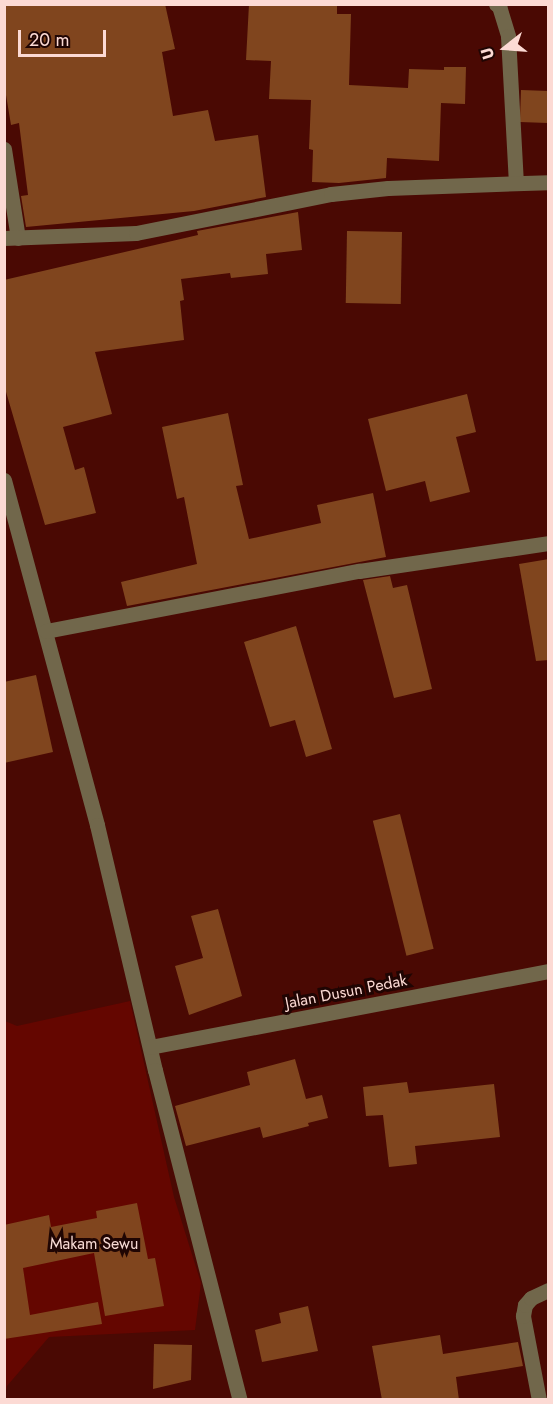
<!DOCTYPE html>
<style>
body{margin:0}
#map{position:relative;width:553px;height:1404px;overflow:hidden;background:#4a0903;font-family:Jost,sans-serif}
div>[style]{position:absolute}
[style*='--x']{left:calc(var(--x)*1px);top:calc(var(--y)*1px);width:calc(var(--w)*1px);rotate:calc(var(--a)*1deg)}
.green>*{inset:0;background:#640600}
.building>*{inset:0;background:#80451e;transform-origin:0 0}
.minor>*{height:15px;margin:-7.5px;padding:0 7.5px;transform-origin:7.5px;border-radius:7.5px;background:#71674b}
span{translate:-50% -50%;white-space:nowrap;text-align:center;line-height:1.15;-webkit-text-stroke:6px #1f0503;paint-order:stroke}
.street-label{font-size:16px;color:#fcdad4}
.park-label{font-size:16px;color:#f7dad4}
.frame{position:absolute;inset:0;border:6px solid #fcdad4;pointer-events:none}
.north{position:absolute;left:475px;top:18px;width:60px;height:60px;-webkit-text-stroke:4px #1f0503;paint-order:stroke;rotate:253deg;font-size:16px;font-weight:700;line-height:24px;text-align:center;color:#fcdad4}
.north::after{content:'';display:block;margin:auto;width:21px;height:27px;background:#fcdad4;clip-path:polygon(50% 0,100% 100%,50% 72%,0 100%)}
.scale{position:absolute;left:18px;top:30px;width:88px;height:27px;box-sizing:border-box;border:3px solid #fcdad4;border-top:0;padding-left:8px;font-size:18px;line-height:21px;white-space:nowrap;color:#fcdad4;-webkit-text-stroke:4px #1f0503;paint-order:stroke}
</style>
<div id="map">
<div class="green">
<i style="clip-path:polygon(130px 1001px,174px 1197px,201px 1283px,195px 1330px,49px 1337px,7px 1386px,5px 1396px,5px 1021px,17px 1026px)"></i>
</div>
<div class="building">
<i style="clip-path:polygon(4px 4px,165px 4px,175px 49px,162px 52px,173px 116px,208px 110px,215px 141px,258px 135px,266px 197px,194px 211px,26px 227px,21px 196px,28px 195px,19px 123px,11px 125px,4px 83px)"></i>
<i style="clip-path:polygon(249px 4px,337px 4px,337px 14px,351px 14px,349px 85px,408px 88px,409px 69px,444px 70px,444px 67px,466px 67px,465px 104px,441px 103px,439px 161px,387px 158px,386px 178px,339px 183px,312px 182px,313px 150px,309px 149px,311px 100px,269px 99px,271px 61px,246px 60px)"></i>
<i style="left:521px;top:90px;width:28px;height:32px;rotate:2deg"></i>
<i style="clip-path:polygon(298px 212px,302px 250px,266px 254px,268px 274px,231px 278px,230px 273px,181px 279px,184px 300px,180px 301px,184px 340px,95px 352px,112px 414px,63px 427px,75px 470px,84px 467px,96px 513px,45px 525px,4px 385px,4px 280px,198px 235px,197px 231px)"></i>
<i style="left:347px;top:231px;width:55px;height:72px;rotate:1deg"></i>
<i style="clip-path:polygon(467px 394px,476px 432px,456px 437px,470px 492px,430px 502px,425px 481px,386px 491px,368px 419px)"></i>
<i style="clip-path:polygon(228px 413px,243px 485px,236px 486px,249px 539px,321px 523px,317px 505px,373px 493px,386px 557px,127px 606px,121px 582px,197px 564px,184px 497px,177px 499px,162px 427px)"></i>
<i style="clip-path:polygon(549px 559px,549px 660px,536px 661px,519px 564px)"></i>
<i style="clip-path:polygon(390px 576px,393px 588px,407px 585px,432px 689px,394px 698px,363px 580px)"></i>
<i style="clip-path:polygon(296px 626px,332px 749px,306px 757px,295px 720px,270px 727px,244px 642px)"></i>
<i style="clip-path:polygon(36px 675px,53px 752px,4px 763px,4px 682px)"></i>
<i style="left:400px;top:814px;width:139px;height:28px;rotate:76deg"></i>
<i style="clip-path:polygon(218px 909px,242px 996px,189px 1015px,175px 966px,203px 958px,191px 916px)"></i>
<i style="clip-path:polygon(295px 1059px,306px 1099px,322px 1095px,328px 1118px,308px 1123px,309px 1126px,263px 1138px,260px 1127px,186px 1146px,175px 1106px,250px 1085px,247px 1072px)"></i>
<i style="clip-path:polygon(407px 1082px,409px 1093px,494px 1084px,500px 1137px,415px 1146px,417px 1164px,389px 1167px,383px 1115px,366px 1116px,363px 1087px)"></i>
<i style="clip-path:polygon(137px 1203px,148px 1259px,155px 1258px,164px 1306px,105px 1316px,94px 1253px,23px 1268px,30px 1315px,98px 1302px,102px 1324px,4px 1339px,4px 1225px,49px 1215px,51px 1227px,97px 1218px,96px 1211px)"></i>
<i style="clip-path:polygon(308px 1306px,318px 1351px,262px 1362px,255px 1330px,281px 1323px,279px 1313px)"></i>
<i style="clip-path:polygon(440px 1335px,443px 1354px,518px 1342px,523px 1366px,456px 1377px,459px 1400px,382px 1400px,372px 1346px)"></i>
<i style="clip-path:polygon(154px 1344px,192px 1345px,191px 1380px,153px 1389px)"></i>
</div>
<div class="minor">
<i style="--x:496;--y:4;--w:4;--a:34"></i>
<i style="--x:499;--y:6;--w:31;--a:73"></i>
<i style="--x:508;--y:36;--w:147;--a:86.9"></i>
<i style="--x:4;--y:149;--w:90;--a:81.1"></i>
<i style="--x:4;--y:238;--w:132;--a:-2.2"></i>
<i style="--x:136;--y:233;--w:199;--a:-11.3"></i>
<i style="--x:331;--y:194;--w:57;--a:-6"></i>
<i style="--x:388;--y:188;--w:160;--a:-2.1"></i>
<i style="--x:4;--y:480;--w:357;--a:74.9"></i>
<i style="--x:97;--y:825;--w:252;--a:76.7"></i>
<i style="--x:155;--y:1070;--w:341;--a:75.6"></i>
<i style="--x:46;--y:631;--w:319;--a:-10.9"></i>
<i style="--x:359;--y:571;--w:191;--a:-8.4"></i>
<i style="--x:150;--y:1047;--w:405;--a:-10.8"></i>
<i style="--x:539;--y:1400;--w:86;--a:-100.8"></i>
<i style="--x:523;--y:1316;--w:11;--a:-80"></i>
<i style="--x:525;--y:1305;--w:9;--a:-49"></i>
<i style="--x:531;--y:1298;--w:19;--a:-25"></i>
</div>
<div class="street-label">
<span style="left:346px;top:992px;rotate:-11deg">Jalan Dusun Pedak</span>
</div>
<div class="park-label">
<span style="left:94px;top:1244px">Makam Sewu</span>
</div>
<div class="frame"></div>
<div class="north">U</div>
<div class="scale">20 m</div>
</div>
